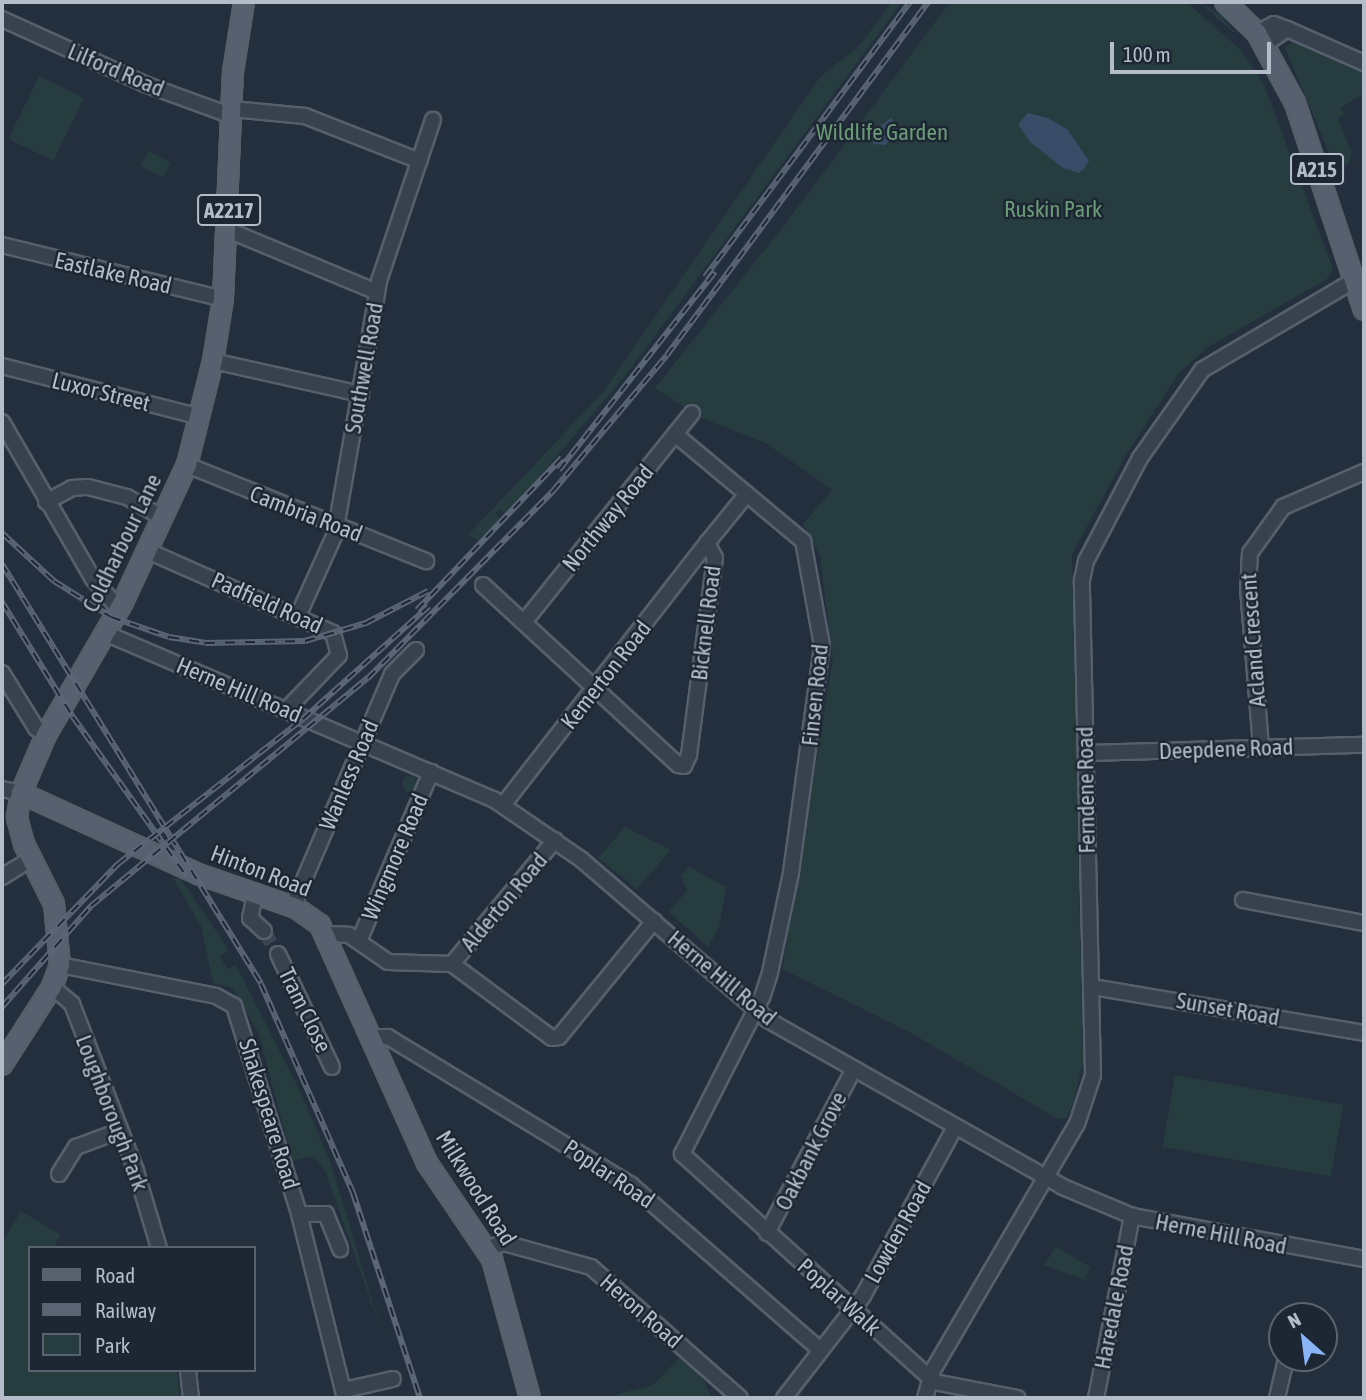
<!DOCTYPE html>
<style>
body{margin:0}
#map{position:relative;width:1366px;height:1400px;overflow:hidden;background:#242f3e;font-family:"Asap Condensed",sans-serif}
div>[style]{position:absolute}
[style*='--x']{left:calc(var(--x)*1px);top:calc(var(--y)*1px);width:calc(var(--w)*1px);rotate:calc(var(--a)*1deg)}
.green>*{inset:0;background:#263c3f;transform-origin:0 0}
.round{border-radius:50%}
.water>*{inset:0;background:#394c67}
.minor-tunnel>*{height:14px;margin-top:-7px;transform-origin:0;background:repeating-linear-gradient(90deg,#3a4453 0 14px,transparent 0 21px)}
.roads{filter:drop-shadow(2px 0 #565f6c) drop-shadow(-2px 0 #565f6c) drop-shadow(0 2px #565f6c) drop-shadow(0 -2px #565f6c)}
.minor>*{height:14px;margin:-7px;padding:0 7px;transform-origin:7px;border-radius:7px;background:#38414e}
.major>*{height:18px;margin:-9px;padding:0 9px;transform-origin:9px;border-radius:9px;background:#56606e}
.rail>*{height:6px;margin-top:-3px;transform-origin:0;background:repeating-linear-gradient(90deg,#1d2633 0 10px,#5a6575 0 20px);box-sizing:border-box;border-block:2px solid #5a6575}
span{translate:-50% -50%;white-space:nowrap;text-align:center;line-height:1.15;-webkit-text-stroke:5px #1d2633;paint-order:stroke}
.shield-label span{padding:2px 5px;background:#1d2633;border:2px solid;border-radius:5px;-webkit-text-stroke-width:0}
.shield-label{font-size:21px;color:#b4bcc9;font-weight:700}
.street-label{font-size:23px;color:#b4bcc9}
.park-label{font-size:23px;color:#6b9a76}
.frame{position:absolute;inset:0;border:4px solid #b4bcc9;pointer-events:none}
.legend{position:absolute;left:28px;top:1246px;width:228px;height:126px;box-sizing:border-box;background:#1d2633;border:2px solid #59626f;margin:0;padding:9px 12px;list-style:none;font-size:21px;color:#b4bcc9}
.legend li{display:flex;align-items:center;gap:14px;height:35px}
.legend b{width:35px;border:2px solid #59626f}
.north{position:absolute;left:1268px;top:1302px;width:70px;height:70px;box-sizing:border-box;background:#1d2633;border:2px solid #59626f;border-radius:50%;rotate:332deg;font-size:19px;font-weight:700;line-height:28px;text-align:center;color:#b4bcc9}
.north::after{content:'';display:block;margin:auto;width:24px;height:32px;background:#8ab4f8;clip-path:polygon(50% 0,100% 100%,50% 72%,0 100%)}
.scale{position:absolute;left:1110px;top:42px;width:161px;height:32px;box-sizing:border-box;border:4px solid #b4bcc9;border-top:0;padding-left:9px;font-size:21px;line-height:24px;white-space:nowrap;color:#b4bcc9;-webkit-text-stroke:5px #1d2633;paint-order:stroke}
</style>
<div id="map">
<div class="green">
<i style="clip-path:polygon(892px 2px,902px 2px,625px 376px,521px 498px,505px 514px,500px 509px,495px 514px,502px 520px,478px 540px,468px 535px,603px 392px,820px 77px,860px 45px)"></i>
<i style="clip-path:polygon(950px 2px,1186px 2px,1241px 50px,1264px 85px,1333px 269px,1327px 279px,1208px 347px,1179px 373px,1126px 455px,1072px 554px,1083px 1061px,1074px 1102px,1067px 1118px,1058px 1119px,913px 1034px,782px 969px,833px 658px,820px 556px,803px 524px,832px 490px,767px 444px,699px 417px,655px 388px,786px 223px)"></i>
<i style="clip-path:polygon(1199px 2px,1220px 14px,1235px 32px,1233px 32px)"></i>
<i style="clip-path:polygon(1293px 42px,1364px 73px,1364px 93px,1341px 108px,1345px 115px,1338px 118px,1351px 151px,1349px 164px,1335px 167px,1285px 48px)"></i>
<i style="left:39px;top:76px;width:50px;height:70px;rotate:26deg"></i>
<i style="left:148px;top:151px;width:25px;height:17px;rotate:26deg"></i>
<i class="round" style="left:402px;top:776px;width:16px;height:16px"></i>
<i style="clip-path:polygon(625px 827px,671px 850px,637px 889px,598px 858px)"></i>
<i style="clip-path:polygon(689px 867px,726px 887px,719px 927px,708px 947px,669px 912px,687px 890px,681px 876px)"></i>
<i style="clip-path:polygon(173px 878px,180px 878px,229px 950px,220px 956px,227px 969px,236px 965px,301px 1093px,330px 1161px,382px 1333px,326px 1173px,314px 1156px,292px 1161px,259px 1034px,233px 988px,213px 983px,201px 926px)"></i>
<i style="left:1175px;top:1075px;width:171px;height:73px;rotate:10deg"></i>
<i style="clip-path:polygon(21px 1211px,61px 1235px,53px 1248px,30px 1248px,30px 1370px,177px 1370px,180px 1398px,2px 1398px,2px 1243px)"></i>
<i style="clip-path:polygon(1056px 1247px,1090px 1267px,1085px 1280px,1044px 1265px)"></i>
<i style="clip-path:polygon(680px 1357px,702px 1377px,712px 1398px,603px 1398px,653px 1385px)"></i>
</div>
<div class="water">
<i style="clip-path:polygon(1028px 113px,1048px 118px,1068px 130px,1089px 161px,1084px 169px,1079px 173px,1063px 168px,1030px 142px,1018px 124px)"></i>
<i style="clip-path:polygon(891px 118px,899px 128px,895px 135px,885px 145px,873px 144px,876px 129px)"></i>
</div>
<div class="minor-tunnel">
<i style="--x:264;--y:931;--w:27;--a:59"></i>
</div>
<div class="roads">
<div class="minor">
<i style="--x:2;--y:19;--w:159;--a:24.5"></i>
<i style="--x:147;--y:85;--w:90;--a:20"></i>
<i style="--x:1287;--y:29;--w:84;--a:23.8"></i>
<i style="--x:1257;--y:33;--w:19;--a:-28"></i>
<i style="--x:1274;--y:24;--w:14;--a:21"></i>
<i style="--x:1287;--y:29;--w:28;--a:145"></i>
<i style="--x:232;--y:109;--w:73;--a:5.5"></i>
<i style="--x:305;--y:116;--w:123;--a:21.4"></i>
<i style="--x:228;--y:230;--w:161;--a:22.6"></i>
<i style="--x:2;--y:245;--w:228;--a:13.7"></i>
<i style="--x:213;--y:361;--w:152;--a:12.6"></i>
<i style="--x:2;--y:366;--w:204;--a:14.4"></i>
<i style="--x:2;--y:422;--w:181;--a:59.9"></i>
<i style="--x:93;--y:579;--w:40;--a:49"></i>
<i style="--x:675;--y:434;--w:167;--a:39.9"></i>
<i style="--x:803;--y:541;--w:107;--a:79.7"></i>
<i style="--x:822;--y:646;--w:229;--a:97.8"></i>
<i style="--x:791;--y:873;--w:102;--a:101.9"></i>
<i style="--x:770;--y:973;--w:25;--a:108"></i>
<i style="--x:762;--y:997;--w:176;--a:117"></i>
<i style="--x:682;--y:1154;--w:340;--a:42.1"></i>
<i style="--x:934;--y:1382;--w:85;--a:10.9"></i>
<i style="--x:187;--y:465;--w:258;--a:21.9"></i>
<i style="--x:46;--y:502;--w:30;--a:-28"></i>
<i style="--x:72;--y:488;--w:16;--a:-4"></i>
<i style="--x:88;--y:487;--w:40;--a:14.4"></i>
<i style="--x:127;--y:497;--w:42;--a:30.3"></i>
<i style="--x:148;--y:551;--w:202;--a:23.9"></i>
<i style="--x:333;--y:633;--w:23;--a:75"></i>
<i style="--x:339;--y:655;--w:75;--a:133.9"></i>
<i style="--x:483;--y:585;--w:265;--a:42.7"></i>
<i style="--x:678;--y:765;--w:6;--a:9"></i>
<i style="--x:684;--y:766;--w:12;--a:-66"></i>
<i style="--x:689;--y:755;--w:199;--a:-82.5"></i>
<i style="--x:715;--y:558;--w:17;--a:-118"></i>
<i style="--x:707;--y:543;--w:63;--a:-50.8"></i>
<i style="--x:298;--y:616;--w:90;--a:-65.7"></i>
<i style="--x:335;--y:534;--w:257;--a:-80.1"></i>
<i style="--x:379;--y:281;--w:170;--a:-71.5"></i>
<i style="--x:524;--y:622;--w:268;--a:-51.2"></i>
<i style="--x:105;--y:633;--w:422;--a:23.2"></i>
<i style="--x:493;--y:799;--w:108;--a:34.4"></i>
<i style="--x:582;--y:860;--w:245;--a:40.7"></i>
<i style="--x:768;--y:1020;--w:339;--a:29.5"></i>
<i style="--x:1063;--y:1187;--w:75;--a:22.8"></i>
<i style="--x:1132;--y:1216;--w:236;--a:10.5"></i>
<i style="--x:2;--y:673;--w:65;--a:58.3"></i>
<i style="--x:36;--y:728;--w:12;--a:35"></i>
<i style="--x:1261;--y:747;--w:158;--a:-94.7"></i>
<i style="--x:1248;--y:590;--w:37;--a:-87"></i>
<i style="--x:1250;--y:553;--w:57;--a:-54.3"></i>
<i style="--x:1283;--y:507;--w:88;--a:-23.4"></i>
<i style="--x:1087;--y:753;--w:277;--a:-1.7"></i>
<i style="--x:2;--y:789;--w:19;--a:12"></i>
<i style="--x:503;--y:805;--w:332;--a:-52.1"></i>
<i style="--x:2;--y:877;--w:34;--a:-32"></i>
<i style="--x:255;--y:895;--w:24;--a:102"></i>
<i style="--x:250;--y:918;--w:19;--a:43"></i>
<i style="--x:1243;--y:900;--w:123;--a:10.8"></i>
<i style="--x:296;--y:908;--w:12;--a:-85"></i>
<i style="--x:297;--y:896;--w:241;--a:-66.8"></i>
<i style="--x:392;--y:674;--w:34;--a:-45"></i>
<i style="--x:326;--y:934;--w:23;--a:2"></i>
<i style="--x:349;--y:935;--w:47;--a:34.7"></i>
<i style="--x:388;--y:962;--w:64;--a:1.8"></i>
<i style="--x:452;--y:964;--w:124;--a:36.5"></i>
<i style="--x:552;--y:1038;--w:7;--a:-8"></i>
<i style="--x:559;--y:1037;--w:150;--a:-50.7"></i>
<i style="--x:359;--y:941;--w:184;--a:-66.9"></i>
<i style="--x:278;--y:954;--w:125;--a:64.5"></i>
<i style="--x:452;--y:964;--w:161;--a:-50.3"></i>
<i style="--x:60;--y:965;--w:159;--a:11.2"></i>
<i style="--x:216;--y:996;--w:21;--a:29"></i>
<i style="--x:234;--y:1006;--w:218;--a:72.6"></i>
<i style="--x:299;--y:1214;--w:190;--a:76"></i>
<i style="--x:52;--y:987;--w:26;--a:40"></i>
<i style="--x:72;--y:1004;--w:179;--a:69"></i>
<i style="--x:136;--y:1171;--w:80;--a:73.4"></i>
<i style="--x:1093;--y:987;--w:275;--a:9.6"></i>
<i style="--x:374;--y:1037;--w:14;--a:0"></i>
<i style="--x:388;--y:1037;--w:285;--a:31.3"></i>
<i style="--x:631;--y:1185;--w:249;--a:41.1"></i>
<i style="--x:59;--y:1174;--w:32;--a:-58"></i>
<i style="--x:76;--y:1147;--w:46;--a:-20.4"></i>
<i style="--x:299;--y:1214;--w:27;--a:0"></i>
<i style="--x:326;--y:1214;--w:38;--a:68"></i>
<i style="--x:767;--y:1233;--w:186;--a:-62.1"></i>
<i style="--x:488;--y:1248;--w:17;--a:-17"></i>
<i style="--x:504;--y:1243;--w:90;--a:15.4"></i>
<i style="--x:591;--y:1267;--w:198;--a:41.3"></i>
<i style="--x:188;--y:1370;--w:28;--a:84"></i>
<i style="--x:344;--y:1390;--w:50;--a:-12.7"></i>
<i style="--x:784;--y:1398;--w:129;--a:-52.2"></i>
<i style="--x:863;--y:1296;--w:192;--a:-61.4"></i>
<i style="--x:925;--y:1398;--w:29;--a:-74"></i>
<i style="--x:933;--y:1370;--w:285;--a:-59.7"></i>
<i style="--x:1077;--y:1124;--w:52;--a:-71.9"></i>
<i style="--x:1093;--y:1075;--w:495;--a:-91.3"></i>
<i style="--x:1082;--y:580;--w:19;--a:-78"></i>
<i style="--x:1086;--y:561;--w:116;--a:-62.3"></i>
<i style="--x:1140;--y:458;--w:108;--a:-54.8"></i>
<i style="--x:1202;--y:370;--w:178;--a:-30.5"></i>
<i style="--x:1096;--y:1398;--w:186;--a:-78.8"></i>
<i style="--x:1277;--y:1398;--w:35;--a:-77"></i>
</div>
<div class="major">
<i style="--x:1225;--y:2;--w:45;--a:44.1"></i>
<i style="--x:1257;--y:33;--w:80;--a:61.5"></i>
<i style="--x:1295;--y:103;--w:218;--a:71.6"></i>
<i style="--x:21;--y:793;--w:195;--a:24.6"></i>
<i style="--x:198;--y:874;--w:104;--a:19.1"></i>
<i style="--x:296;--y:908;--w:29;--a:35"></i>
<i style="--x:320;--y:925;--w:261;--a:65.8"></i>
<i style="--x:427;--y:1163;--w:116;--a:55.9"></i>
<i style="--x:492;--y:1259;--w:144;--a:74.7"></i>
<i style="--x:2;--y:1065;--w:93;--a:-57.3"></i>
<i style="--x:52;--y:987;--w:23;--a:-70"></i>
<i style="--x:60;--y:965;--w:61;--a:-95.6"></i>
<i style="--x:54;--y:904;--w:67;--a:-116.6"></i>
<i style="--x:24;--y:844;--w:28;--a:-105"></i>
<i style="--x:17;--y:817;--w:24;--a:-81"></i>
<i style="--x:21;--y:793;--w:63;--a:-66.7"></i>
<i style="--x:46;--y:735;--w:154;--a:-59.9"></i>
<i style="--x:123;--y:602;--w:151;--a:-65"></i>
<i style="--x:187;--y:465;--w:107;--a:-76"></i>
<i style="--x:213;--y:361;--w:63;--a:-80.8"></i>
<i style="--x:223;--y:299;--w:227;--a:-87.5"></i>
<i style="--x:233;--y:72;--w:71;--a:-81.1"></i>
</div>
</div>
<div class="rail">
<i style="--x:705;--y:277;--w:343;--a:-53.3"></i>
<i style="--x:559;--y:470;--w:252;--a:-51.8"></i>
<i style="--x:2;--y:533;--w:71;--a:42.7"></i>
<i style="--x:54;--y:581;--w:67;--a:32.3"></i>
<i style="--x:111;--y:617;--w:61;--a:19"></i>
<i style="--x:169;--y:637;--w:36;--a:9"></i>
<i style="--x:205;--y:643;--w:100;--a:-1.1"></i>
<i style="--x:305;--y:641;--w:64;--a:-16.4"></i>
<i style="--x:366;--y:623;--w:70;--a:-27.3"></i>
<i style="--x:2;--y:564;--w:493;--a:58.3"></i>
<i style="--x:261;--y:984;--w:228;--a:66.2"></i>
<i style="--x:353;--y:1193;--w:216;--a:71.9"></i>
<i style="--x:2;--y:602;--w:135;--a:58.3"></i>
<i style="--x:73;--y:717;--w:196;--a:54.5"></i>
<i style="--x:417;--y:610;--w:210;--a:-46.4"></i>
<i style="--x:2;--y:984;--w:167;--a:-46"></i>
<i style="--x:118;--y:864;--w:235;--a:-38.1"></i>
<i style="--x:303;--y:719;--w:169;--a:-41.9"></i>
<i style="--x:2;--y:1007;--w:135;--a:-48.6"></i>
<i style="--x:91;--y:906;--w:359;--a:-39.5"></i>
<i style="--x:368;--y:678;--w:263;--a:-45.3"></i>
<i style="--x:553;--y:491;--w:177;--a:-50"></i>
<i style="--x:667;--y:355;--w:439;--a:-53.5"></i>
</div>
<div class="shield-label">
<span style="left:1317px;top:169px">A215</span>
<span style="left:229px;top:210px">A2217</span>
</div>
<div class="street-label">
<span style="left:116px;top:70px;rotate:23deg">Lilford Road</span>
<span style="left:113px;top:273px;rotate:13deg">Eastlake Road</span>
<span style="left:364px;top:368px;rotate:-80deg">Southwell Road</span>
<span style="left:101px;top:392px;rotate:14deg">Luxor Street</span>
<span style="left:306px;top:514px;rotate:21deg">Cambria Road</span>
<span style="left:608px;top:518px;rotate:-51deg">Northway Road</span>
<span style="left:122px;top:543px;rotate:-64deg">Coldharbour Lane</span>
<span style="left:267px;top:603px;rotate:24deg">Padfield Road</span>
<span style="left:706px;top:623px;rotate:-83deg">Bicknell Road</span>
<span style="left:1253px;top:640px;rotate:-94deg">Acland Crescent</span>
<span style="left:606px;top:675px;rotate:-52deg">Kemerton Road</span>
<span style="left:239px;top:690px;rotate:23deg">Herne Hill Road</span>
<span style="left:815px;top:695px;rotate:-84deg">Finsen Road</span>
<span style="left:1226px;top:749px;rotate:-2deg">Deepdene Road</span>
<span style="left:349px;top:775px;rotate:-67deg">Wanless Road</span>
<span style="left:1086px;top:790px;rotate:-91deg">Ferndene Road</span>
<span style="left:395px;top:857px;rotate:-67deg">Wingmore Road</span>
<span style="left:261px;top:871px;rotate:21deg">Hinton Road</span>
<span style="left:504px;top:902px;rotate:-50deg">Alderton Road</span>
<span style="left:722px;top:978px;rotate:40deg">Herne Hill Road</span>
<span style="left:1228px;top:1009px;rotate:10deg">Sunset Road</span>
<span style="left:305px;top:1010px;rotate:64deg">Tram Close</span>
<span style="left:112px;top:1113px;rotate:69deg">Loughborough Park</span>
<span style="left:269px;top:1114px;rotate:73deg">Shakespeare Road</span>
<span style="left:811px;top:1151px;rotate:-63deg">Oakbank Grove</span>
<span style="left:609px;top:1174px;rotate:34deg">Poplar Road</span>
<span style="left:476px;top:1188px;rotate:58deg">Milkwood Road</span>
<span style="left:898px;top:1232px;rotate:-61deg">Lowden Road</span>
<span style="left:1221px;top:1234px;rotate:11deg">Herne Hill Road</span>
<span style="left:839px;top:1297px;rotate:42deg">Poplar Walk</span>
<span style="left:1114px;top:1307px;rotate:-79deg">Haredale Road</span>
<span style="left:641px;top:1311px;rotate:41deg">Heron Road</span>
</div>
<div class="park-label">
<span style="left:882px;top:132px">Wildlife Garden</span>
<span style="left:1053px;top:209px">Ruskin Park</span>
</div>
<div class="frame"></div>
<ul class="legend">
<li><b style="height:9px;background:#56606e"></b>Road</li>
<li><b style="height:9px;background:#5a6575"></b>Railway</li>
<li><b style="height:19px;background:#263c3f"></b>Park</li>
</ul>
<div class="north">N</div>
<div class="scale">100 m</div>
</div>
